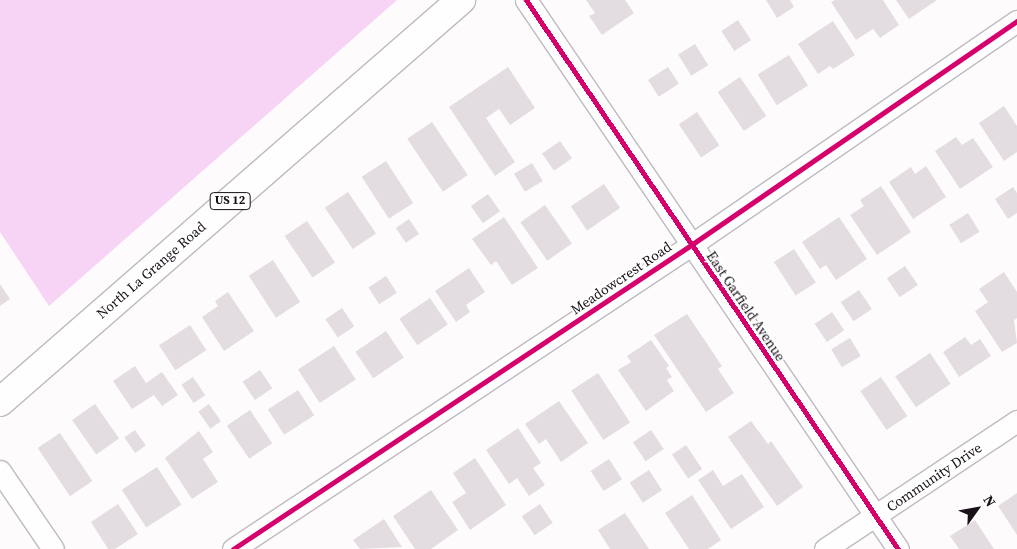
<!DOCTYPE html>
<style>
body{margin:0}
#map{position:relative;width:1017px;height:549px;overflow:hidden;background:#fefbfd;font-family:"Source Serif 4",serif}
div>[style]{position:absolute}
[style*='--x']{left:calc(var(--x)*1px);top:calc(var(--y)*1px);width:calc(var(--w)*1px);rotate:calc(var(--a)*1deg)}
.forest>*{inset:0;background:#f7d3f5}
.building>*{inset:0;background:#e3dde2;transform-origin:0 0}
.roads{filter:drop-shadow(1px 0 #bfbabf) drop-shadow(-1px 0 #bfbabf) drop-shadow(0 1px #bfbabf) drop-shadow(0 -1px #bfbabf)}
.minor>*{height:21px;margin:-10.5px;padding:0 10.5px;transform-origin:10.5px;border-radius:10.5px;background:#fffeff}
.primary>*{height:28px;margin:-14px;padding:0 14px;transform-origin:14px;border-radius:14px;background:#fffeff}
.cycleway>*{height:5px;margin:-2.5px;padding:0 2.5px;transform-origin:2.5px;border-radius:2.5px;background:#d6006c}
span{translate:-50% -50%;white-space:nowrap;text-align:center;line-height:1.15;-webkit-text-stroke:4px #fff;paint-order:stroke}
.shield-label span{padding:1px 4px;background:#fff;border:1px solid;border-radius:4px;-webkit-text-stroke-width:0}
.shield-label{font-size:12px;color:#181118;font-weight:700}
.street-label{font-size:14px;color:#181118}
.north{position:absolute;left:952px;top:484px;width:50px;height:50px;-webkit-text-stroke:4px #fff;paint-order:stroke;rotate:58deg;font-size:14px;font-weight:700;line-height:20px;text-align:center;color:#181118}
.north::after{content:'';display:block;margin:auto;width:18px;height:22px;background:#181118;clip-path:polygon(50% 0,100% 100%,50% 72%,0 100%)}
</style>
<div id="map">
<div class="forest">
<i style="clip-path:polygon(0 0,397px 0,49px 306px,0 232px)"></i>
</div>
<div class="building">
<i style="clip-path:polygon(586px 0,625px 0,634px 13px,602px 35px,589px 16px,595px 13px)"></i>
<i style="clip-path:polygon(766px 0,790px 0,794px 7px,777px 18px)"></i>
<i style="clip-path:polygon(835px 0,883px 0,899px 25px,880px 38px,873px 29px,856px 40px,831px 2px)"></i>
<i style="clip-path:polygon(896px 0,937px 0,909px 19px)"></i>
<i style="left:738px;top:20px;width:24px;height:20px;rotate:57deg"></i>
<i style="clip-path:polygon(833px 21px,855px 55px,833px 69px,830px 66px,818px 74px,798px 44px)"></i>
<i style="left:695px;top:44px;width:25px;height:20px;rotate:58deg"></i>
<i style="left:789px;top:55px;width:36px;height:37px;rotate:58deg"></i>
<i style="clip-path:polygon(508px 67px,535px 108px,510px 125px,499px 109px,486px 118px,515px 162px,495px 176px,449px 107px)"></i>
<i style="left:668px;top:67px;width:20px;height:24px;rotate:57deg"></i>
<i style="left:740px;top:77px;width:47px;height:27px;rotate:56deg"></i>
<i style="clip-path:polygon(1004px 106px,1017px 126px,1017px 152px,1004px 161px,979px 123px)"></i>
<i style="left:697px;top:112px;width:40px;height:22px;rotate:56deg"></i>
<i style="left:432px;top:122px;width:64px;height:30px;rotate:56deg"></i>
<i style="clip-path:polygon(956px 137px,962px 145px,973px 138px,993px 167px,960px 189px,935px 151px)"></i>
<i style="left:560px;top:141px;width:21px;height:22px;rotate:55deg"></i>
<i style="left:386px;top:161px;width:50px;height:29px;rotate:57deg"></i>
<i style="left:532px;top:163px;width:21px;height:21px;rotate:59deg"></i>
<i style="clip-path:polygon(926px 166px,946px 197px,913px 219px,889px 182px,911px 167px,915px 174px)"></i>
<i style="left:604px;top:184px;width:29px;height:40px;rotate:56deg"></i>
<i style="clip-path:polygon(881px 186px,911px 232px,877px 255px,850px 215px,864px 206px,860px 200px)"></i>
<i style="clip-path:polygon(1013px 187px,1017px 193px,1017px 213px,1008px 219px,995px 199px)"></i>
<i style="left:348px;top:192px;width:50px;height:28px;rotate:56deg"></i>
<i style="left:488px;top:194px;width:21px;height:21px;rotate:55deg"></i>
<i style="left:545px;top:205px;width:47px;height:30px;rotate:55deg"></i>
<i style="left:968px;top:213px;width:22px;height:22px;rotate:58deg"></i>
<i style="clip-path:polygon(504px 217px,538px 268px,512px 285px,496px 261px,491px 265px,472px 239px)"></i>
<i style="clip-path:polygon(839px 217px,867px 259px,836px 280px,826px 265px,820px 269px,802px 242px)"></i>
<i style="left:409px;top:219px;width:18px;height:16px;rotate:56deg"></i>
<i style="left:307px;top:221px;width:50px;height:27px;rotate:56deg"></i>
<i style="left:794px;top:249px;width:40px;height:24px;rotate:57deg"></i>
<i style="left:273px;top:260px;width:50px;height:29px;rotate:57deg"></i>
<i style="left:905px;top:266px;width:23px;height:22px;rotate:56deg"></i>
<i style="clip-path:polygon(469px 268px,485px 292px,466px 305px,470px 312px,456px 322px,435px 291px)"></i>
<i style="clip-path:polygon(1004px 272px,1017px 292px,1017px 318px,1014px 320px,1017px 343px,1002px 352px,975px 311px,988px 302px,979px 289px)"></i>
<i style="left:386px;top:276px;width:20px;height:21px;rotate:57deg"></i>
<i style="clip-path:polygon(0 284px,10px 299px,0 306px)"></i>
<i style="left:859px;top:290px;width:23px;height:22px;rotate:56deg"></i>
<i style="clip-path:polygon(228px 292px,254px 331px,224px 351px,202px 317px,218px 306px,215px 301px)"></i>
<i style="left:430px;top:298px;width:32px;height:37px;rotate:56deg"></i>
<i style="left:342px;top:308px;width:22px;height:20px;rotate:56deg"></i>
<i style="left:832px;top:312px;width:22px;height:21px;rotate:56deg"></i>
<i style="clip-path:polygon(687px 314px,722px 366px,718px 369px,734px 393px,706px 412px,654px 335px)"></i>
<i style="left:190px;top:325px;width:30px;height:37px;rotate:57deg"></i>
<i style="left:386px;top:331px;width:32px;height:37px;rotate:56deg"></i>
<i style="clip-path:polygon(965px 337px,971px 345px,980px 339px,991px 356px,959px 377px,943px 352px)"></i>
<i style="left:850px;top:338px;width:21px;height:22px;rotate:59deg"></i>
<i style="clip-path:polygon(651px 340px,669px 366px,666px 368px,672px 377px,667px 380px,674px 391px,646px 411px,618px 370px,631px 362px,627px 356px)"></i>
<i style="left:334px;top:346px;width:40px;height:43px;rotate:57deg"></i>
<i style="left:930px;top:353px;width:37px;height:42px;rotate:56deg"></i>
<i style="clip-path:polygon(135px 366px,146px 383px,162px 372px,178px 395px,162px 406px,154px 395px,132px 409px,113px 381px)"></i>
<i style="left:260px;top:370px;width:22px;height:21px;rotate:56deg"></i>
<i style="left:598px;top:373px;width:59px;height:32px;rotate:57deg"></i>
<i style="left:193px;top:377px;width:22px;height:14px;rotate:56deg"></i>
<i style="left:881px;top:377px;width:47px;height:25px;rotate:56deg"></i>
<i style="left:298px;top:390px;width:30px;height:36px;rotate:57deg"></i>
<i style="clip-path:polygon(559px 401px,588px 443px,561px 462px,546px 439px,539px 444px,525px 424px)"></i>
<i style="left:95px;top:404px;width:42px;height:28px;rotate:55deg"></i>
<i style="left:209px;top:404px;width:21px;height:13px;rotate:55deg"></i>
<i style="left:250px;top:410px;width:40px;height:28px;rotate:56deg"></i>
<i style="clip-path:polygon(751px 421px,768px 444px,771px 441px,803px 487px,777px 506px,728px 437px)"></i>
<i style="clip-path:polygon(518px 428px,541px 463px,533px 468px,545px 485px,529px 496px,517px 478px,509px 484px,486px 450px)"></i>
<i style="left:135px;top:430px;width:19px;height:13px;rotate:55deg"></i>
<i style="left:651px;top:430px;width:23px;height:22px;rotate:56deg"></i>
<i style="clip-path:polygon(199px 431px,213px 452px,203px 459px,218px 482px,192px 499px,165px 458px)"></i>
<i style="left:60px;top:433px;width:58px;height:27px;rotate:56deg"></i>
<i style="left:686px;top:445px;width:29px;height:17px;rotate:56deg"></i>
<i style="clip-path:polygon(475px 458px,506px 505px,470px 530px,452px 502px,466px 493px,453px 473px)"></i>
<i style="left:609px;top:459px;width:24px;height:22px;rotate:57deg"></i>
<i style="left:157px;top:467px;width:45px;height:42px;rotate:57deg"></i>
<i style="left:649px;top:470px;width:24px;height:23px;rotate:57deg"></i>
<i style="clip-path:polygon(713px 470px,723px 486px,742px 474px,764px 507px,731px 529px,698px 480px)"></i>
<i style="clip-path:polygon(431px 490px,458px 530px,431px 549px,415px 549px,393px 516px)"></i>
<i style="clip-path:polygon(1017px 493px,1017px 535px,998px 506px)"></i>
<i style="clip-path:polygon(692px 495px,721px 540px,708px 549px,689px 549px,665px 513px)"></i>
<i style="clip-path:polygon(118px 504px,138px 534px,115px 549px,108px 549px,91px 522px)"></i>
<i style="left:540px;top:504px;width:23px;height:22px;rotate:56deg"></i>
<i style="clip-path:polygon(625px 513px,649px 549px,610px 549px,598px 530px)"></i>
<i style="clip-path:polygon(384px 519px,402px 547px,360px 549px,353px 540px)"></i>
<i style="clip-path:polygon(975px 520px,994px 549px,959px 549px,950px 536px)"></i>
</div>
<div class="roads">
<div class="minor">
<i style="--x:526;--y:0;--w:663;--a:55.88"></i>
<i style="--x:0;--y:471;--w:94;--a:55.8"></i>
<i style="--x:233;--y:549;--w:550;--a:-33.57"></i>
<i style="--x:691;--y:245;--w:396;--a:-34.5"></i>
<i style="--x:825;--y:549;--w:231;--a:-33.7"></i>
</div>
<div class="primary">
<i style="--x:0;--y:402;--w:612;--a:-41.09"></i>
</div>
</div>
<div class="cycleway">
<i style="--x:526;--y:0;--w:663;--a:55.88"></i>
<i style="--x:233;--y:549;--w:550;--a:-33.57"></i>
<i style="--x:691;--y:245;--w:396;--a:-34.5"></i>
</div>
<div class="shield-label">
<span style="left:230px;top:201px">US 12</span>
</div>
<div class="street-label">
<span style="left:151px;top:270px;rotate:-41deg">North La Grange Road</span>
<span style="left:621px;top:278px;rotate:-34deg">Meadowcrest Road</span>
<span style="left:746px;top:306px;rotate:56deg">East Garfield Avenue</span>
<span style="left:934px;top:477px;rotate:-34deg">Community Drive</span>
</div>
<div class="north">N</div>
</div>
